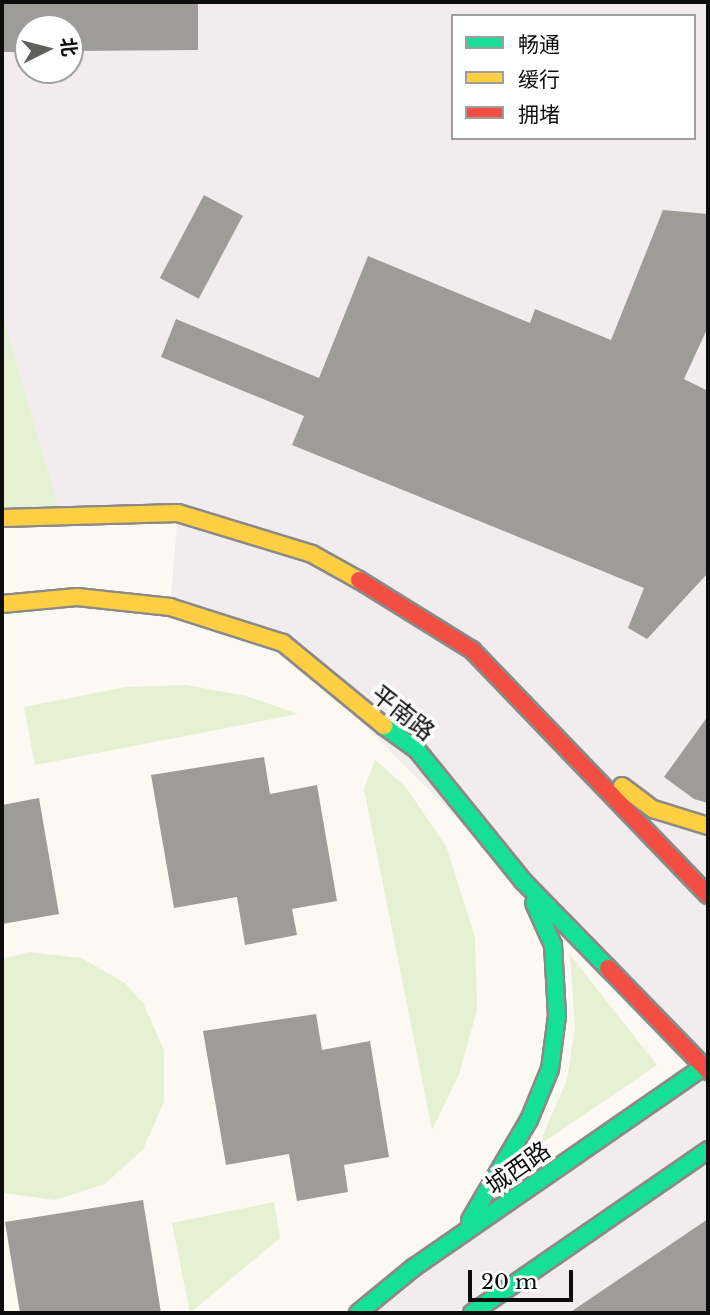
<!DOCTYPE html>
<meta charset="utf-8">
<style>
body{margin:0}
#map{position:relative;width:710px;height:1315px;overflow:hidden;background:#fbf9f2;font-family:"Libre Baskerville","Noto Sans SC",serif}
div>[style]{position:absolute}
[style*='--x']{left:calc(var(--x)*1px);top:calc(var(--y)*1px);width:calc(var(--w)*1px);rotate:calc(var(--a)*1deg)}
.industrial>*{inset:0;background:#f2ecef}
.green>*{inset:0;background:#e6f0d2}
.building>*{inset:0;background:#9e9c98;transform-origin:0 0}
.roads{filter:drop-shadow(2px 0 #8b8a87) drop-shadow(-2px 0 #8b8a87) drop-shadow(0 2px #8b8a87) drop-shadow(0 -2px #8b8a87)}
.fast>*{height:16px;margin:-8px;padding:0 8px;transform-origin:8px;border-radius:8px;background:#16e098}
.slow>*{height:16px;margin:-8px;padding:0 8px;transform-origin:8px;border-radius:8px;background:#ffcf43}
.jam>*{height:16px;margin:-8px;padding:0 8px;transform-origin:8px;border-radius:8px;background:#f24e42}
span{translate:-50% -50%;white-space:nowrap;text-align:center;line-height:1.15;-webkit-text-stroke:7px #fff;paint-order:stroke}
.street-label{font-size:24px;color:#0d0d0d}
.frame{position:absolute;inset:0;border:4px solid #0d0d0d;pointer-events:none}
.legend{position:absolute;left:451px;top:14px;width:245px;height:126px;box-sizing:border-box;background:#fff;border:2px solid #9e9e9e;margin:0;padding:9px 12px;list-style:none;font-size:21px;color:#0d0d0d}
.legend li{display:flex;align-items:center;gap:14px;height:35px}
.legend b{width:35px;border:2px solid #9e9e9e}
.north{position:absolute;left:14px;top:14px;width:70px;height:70px;box-sizing:border-box;background:#fff;border:2px solid #9e9e9e;border-radius:50%;rotate:84deg;font-size:19px;font-weight:700;line-height:28px;text-align:center;color:#0d0d0d}
.north::after{content:'';display:block;margin:auto;width:24px;height:32px;background:#60605d;clip-path:polygon(50% 0,100% 100%,50% 72%,0 100%)}
.scale{position:absolute;left:468px;top:1270px;width:105px;height:32px;box-sizing:border-box;border:4px solid #0d0d0d;border-top:0;padding-left:9px;font-size:21px;line-height:24px;white-space:nowrap;color:#0d0d0d;-webkit-text-stroke:5px #fff;paint-order:stroke}
</style>
<div id="map">
<div class="industrial">
<i style="clip-path:polygon(evenodd,2px 2px,708px 2px,708px 1313px,358px 1313px,704px 1067px,283px 643px,170px 607px,178px 513px,60px 513px,2px 312px,2px 2px,453px 16px,694px 16px,694px 138px,453px 138px,453px 16px,2px 2px,28px 28px,70px 28px,70px 70px,28px 70px,28px 28px)"></i>
</div>
<div class="green">
<i style="clip-path:polygon(2px 312px,60px 513px,2px 518px)"></i>
<i style="clip-path:polygon(186px 685px,247px 696px,298px 714px,35px 765px,24px 707px,126px 687px)"></i>
<i style="clip-path:polygon(375px 760px,405px 786px,446px 846px,475px 937px,477px 1010px,459px 1074px,432px 1130px,364px 789px)"></i>
<i style="clip-path:polygon(29px 952px,81px 958px,125px 983px,143px 1003px,164px 1050px,164px 1102px,143px 1149px,105px 1184px,55px 1200px,2px 1193px,2px 959px)"></i>
<i style="clip-path:polygon(570px 955px,657px 1065px,538px 1146px,567px 1080px,575px 1027px)"></i>
<i style="clip-path:polygon(274px 1202px,280px 1238px,190px 1313px,172px 1223px)"></i>
</div>
<div class="building">
<i style="clip-path:polygon(2px 2px,198px 2px,198px 50px,70px 51px,70px 28px,28px 28px,28px 52px,2px 52px)"></i>
<i style="left:204px;top:195px;width:44px;height:94px;rotate:28deg"></i>
<i style="clip-path:polygon(663px 210px,708px 214px,708px 327px,684px 379px,708px 391px,708px 573px,647px 639px,628px 628px,644px 588px,292px 445px,304px 416px,161px 357px,176px 319px,319px 378px,368px 256px,530px 323px,535px 309px,611px 340px)"></i>
<i style="clip-path:polygon(708px 716px,708px 803px,694px 799px,664px 777px)"></i>
<i style="clip-path:polygon(264px 757px,270px 794px,317px 785px,337px 901px,292px 909px,297px 935px,245px 945px,237px 897px,174px 908px,151px 775px)"></i>
<i style="clip-path:polygon(39px 798px,59px 914px,2px 924px,2px 805px)"></i>
<i style="clip-path:polygon(316px 1014px,322px 1050px,370px 1041px,389px 1157px,344px 1165px,348px 1192px,297px 1201px,289px 1154px,226px 1165px,203px 1031px)"></i>
<i style="clip-path:polygon(143px 1200px,161px 1313px,20px 1313px,5px 1222px)"></i>
<i style="clip-path:polygon(708px 1219px,708px 1313px,569px 1313px)"></i>
</div>
<div class="roads">
<div class="fast">
<i style="--x:384;--y:726;--w:41;--a:36"></i>
<i style="--x:417;--y:750;--w:170;--a:51"></i>
<i style="--x:524;--y:882;--w:120;--a:45.7"></i>
<i style="--x:470;--y:1220;--w:116;--a:-59.5"></i>
<i style="--x:529;--y:1120;--w:55;--a:-67.6"></i>
<i style="--x:550;--y:1069;--w:53;--a:-82.5"></i>
<i style="--x:557;--y:1016;--w:71;--a:-93.2"></i>
<i style="--x:553;--y:945;--w:46;--a:-114.3"></i>
<i style="--x:358;--y:1313;--w:71;--a:-39.3"></i>
<i style="--x:413;--y:1268;--w:359;--a:-34.7"></i>
<i style="--x:472;--y:1313;--w:287;--a:-34.6"></i>
</div>
<div class="slow">
<i style="--x:2;--y:518;--w:176;--a:-1.6"></i>
<i style="--x:178;--y:513;--w:140;--a:17"></i>
<i style="--x:312;--y:554;--w:54;--a:29"></i>
<i style="--x:2;--y:604;--w:75;--a:-5.3"></i>
<i style="--x:77;--y:597;--w:94;--a:6.1"></i>
<i style="--x:170;--y:607;--w:119;--a:17.7"></i>
<i style="--x:283;--y:643;--w:131;--a:39.4"></i>
<i style="--x:622;--y:786;--w:39;--a:37"></i>
<i style="--x:653;--y:809;--w:58;--a:17.2"></i>
</div>
<div class="jam">
<i style="--x:359;--y:580;--w:133;--a:31.8"></i>
<i style="--x:472;--y:650;--w:340;--a:46.1"></i>
<i style="--x:608;--y:968;--w:144;--a:45.8"></i>
</div>
</div>
<div class="street-label">
<span style="left:403px;top:713px;rotate:38deg">平南路</span>
<span style="left:518px;top:1168px;rotate:-35deg">城西路</span>
</div>
<div class="frame"></div>
<ul class="legend">
<li><b style="height:9px;background:#16e098"></b>畅通</li>
<li><b style="height:9px;background:#ffcf43"></b>缓行</li>
<li><b style="height:9px;background:#f24e42"></b>拥堵</li>
</ul>
<div class="north">北</div>
<div class="scale">20 m</div>
</div>
